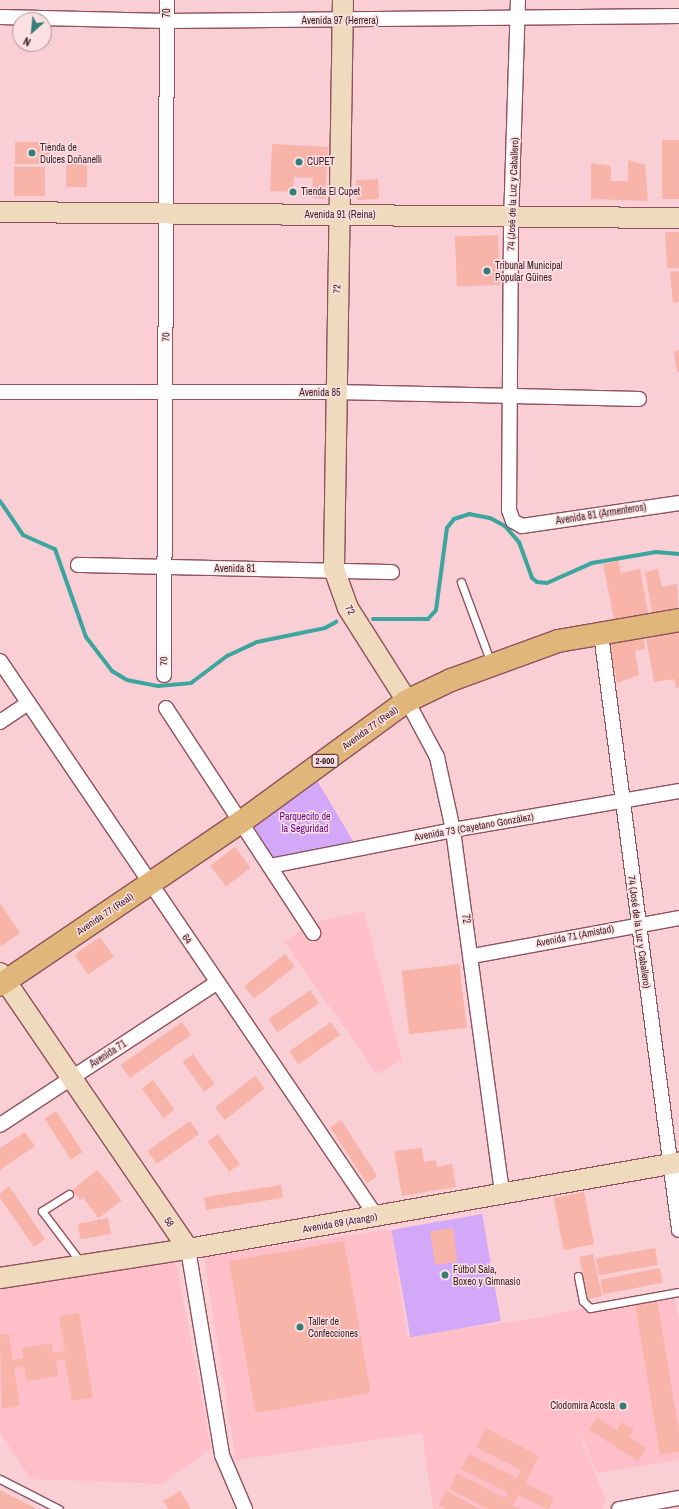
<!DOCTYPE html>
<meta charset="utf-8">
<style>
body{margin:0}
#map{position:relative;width:679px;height:1509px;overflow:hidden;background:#f9ced4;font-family:"Archivo Narrow",sans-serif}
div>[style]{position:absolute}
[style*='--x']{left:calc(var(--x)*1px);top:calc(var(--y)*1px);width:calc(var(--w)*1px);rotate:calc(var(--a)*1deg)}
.built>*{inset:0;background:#febfc9}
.green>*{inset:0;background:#d3a8f8;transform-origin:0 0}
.stream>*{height:4px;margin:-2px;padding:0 2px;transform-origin:2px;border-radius:2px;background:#3ca59e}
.building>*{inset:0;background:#f8b4a9;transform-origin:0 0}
.roads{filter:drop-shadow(1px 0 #8e525d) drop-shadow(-1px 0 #8e525d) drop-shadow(0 1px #8e525d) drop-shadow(0 -1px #8e525d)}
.lane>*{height:7px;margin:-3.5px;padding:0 3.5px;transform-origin:3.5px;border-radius:3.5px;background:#fff}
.street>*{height:14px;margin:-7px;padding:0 7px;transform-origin:7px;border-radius:7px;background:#fff}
.secondary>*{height:20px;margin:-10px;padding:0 10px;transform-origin:10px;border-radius:10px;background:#f0dabd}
.primary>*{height:22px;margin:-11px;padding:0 11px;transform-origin:11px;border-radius:11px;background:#e0b67b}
.dots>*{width:11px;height:11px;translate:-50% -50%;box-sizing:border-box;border:2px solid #fcdfe3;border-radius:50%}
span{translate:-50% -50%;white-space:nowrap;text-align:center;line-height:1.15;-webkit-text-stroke:3px #fcdfe3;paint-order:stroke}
.shield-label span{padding:1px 3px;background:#fcdfe3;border:1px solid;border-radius:3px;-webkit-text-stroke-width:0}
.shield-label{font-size:9px;color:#3b2126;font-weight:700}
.street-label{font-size:10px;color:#3b2126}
.poi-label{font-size:10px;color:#3b2126}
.left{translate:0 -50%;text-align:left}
.right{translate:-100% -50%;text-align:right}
.park-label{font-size:10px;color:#5f058c}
.north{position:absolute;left:12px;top:12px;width:40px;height:40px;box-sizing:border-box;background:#fcdfe3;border:1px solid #af9397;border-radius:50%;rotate:207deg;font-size:11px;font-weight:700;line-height:16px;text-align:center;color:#3b2126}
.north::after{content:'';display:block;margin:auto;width:14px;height:18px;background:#357d78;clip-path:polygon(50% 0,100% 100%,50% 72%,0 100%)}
</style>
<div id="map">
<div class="built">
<i style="clip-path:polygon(364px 911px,402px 1060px,377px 1074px,285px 943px,307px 924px)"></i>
<i style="clip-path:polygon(391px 1229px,407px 1336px,537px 1318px,673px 1288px,679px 1321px,679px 1460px,598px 1473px,571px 1415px,606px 1500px,601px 1509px,433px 1509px,422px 1433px,236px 1460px,204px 1257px)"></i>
<i style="clip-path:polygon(176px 1262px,211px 1448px,163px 1484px,31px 1479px,0 1432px,0 1288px)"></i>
</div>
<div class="green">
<i style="clip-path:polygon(315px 777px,353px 841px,273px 861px,251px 821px)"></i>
<i style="left:482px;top:1214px;width:109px;height:92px;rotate:80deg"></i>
</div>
<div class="stream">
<i style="--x:0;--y:501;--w:41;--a:55.9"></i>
<i style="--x:23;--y:535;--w:35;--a:24"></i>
<i style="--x:55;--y:549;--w:93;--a:70.6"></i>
<i style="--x:86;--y:637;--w:43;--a:52.6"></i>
<i style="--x:112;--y:671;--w:17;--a:31"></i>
<i style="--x:127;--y:680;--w:32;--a:11"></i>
<i style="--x:158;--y:686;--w:33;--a:-5"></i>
<i style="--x:191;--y:683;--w:45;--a:-36.9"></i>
<i style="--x:227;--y:656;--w:33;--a:-25"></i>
<i style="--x:257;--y:642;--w:69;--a:-11.6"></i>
<i style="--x:325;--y:628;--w:13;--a:-29"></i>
<i style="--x:373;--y:619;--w:55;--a:0"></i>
<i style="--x:428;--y:619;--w:12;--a:-48"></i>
<i style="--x:436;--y:610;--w:83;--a:-82.4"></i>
<i style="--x:447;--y:528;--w:11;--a:-52"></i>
<i style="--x:454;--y:519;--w:16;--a:-18"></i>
<i style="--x:469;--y:514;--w:21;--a:11"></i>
<i style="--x:490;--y:518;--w:17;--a:28"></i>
<i style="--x:505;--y:526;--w:21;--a:49"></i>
<i style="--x:519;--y:542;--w:38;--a:70"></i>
<i style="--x:532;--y:578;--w:6;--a:39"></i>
<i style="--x:537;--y:582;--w:10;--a:6"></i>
<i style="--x:547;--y:583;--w:49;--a:-24"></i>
<i style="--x:592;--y:563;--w:65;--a:-9.8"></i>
<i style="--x:656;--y:552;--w:23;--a:5"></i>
</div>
<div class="building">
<i style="left:662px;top:140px;width:17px;height:59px"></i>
<i style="left:15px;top:142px;width:35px;height:22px"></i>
<i style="clip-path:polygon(272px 144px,328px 147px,325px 199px,312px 198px,313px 178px,294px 177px,293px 192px,270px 191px)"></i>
<i style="left:66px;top:157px;width:21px;height:30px"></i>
<i style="clip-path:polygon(628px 160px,645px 165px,648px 201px,591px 199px,591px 163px,611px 166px,611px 181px,628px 181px)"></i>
<i style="left:14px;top:167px;width:31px;height:29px"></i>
<i style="left:378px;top:179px;width:20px;height:22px;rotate:87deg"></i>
<i style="clip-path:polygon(665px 232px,679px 232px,679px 268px,667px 268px)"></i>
<i style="left:498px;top:235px;width:50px;height:43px;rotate:88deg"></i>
<i style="clip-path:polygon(679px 271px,679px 302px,673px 303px,670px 272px)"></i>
<i style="clip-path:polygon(679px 350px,679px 372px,677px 372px,674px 351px)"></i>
<i style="clip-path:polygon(618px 561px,621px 573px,640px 569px,649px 617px,614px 620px,603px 564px)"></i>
<i style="clip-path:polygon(658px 569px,662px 587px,677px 584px,679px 614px,653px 619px,645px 572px)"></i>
<i style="clip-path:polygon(679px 632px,679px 687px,676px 688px,674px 679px,654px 682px,646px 638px)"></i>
<i style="clip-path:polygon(643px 637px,645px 649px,635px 651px,639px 675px,617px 683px,609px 643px)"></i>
<i style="left:235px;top:847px;width:26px;height:31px;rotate:53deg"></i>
<i style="clip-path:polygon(0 903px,20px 933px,1px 946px,0 944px)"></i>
<i style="left:100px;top:937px;width:24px;height:31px;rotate:55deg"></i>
<i style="left:285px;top:954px;width:16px;height:52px;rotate:52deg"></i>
<i style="left:459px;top:964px;width:64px;height:58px;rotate:83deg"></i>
<i style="left:310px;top:990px;width:16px;height:51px;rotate:55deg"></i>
<i style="left:182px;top:1022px;width:16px;height:75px;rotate:55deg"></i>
<i style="left:331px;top:1022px;width:16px;height:51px;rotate:55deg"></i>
<i style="left:193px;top:1054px;width:37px;height:13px;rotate:54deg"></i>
<i style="left:255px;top:1076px;width:16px;height:51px;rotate:52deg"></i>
<i style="left:153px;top:1080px;width:37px;height:14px;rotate:54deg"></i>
<i style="left:56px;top:1111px;width:49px;height:14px;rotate:57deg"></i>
<i style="left:341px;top:1120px;width:67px;height:13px;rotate:57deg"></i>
<i style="left:190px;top:1121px;width:16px;height:52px;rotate:55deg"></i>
<i style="clip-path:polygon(25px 1132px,35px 1146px,0 1170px,0 1148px)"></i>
<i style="left:218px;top:1134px;width:37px;height:13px;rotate:54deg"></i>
<i style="clip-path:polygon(422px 1148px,424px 1162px,436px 1160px,437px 1167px,452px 1164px,456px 1187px,402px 1196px,394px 1151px)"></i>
<i style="left:97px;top:1170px;width:13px;height:32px;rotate:51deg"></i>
<i style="left:106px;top:1180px;width:26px;height:29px;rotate:53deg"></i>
<i style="left:281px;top:1185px;width:13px;height:78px;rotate:81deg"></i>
<i style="clip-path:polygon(9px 1186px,45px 1239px,34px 1247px,0 1198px,0 1193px)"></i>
<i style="left:584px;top:1192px;width:53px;height:31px;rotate:79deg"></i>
<i style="left:108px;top:1218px;width:16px;height:31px;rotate:79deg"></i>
<i style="left:453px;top:1228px;width:34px;height:23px;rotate:82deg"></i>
<i style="left:344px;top:1241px;width:154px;height:117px;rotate:80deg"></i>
<i style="left:655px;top:1248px;width:17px;height:60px;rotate:80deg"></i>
<i style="left:593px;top:1254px;width:43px;height:14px;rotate:78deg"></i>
<i style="left:660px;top:1268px;width:15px;height:61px;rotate:79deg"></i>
<i style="clip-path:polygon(657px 1300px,679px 1432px,679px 1452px,660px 1455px,635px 1304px)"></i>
<i style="clip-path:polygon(79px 1313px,93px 1398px,72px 1401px,65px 1359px,56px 1360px,58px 1376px,26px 1381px,24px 1367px,14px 1368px,20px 1406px,2px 1409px,0 1335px,9px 1334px,13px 1360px,23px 1358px,22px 1348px,52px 1343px,53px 1353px,65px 1351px,59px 1316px)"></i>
<i style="clip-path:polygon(597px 1417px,617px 1430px,622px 1422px,634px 1430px,629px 1437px,646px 1448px,638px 1461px,589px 1430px)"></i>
<i style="clip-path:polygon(486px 1428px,539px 1456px,525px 1483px,554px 1498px,548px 1509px,518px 1495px,513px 1505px,521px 1509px,488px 1509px,449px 1489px,457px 1473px,505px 1498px,508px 1493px,461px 1469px,469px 1454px,517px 1478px,521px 1470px,476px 1447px)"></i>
<i style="clip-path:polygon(0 1490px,37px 1509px,0 1509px)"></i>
<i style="clip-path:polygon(180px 1491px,191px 1509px,168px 1509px,163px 1501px)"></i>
<i style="clip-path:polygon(446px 1491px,480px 1509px,446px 1509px,439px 1505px)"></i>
</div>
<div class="roads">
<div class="lane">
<i style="--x:461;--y:582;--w:86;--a:69.7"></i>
<i style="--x:69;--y:1194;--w:32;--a:148"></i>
<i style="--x:42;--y:1211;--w:66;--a:53"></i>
<i style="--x:578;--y:1276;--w:25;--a:79"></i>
<i style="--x:583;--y:1301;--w:10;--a:45"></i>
<i style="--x:590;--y:1308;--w:90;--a:-10.2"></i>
<i style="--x:0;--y:1479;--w:66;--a:27"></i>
</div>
<div class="street">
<i style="--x:518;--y:0;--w:227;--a:91.8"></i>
<i style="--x:511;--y:227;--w:283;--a:90.4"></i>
<i style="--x:509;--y:510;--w:12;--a:70"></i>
<i style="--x:513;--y:521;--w:10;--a:29"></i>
<i style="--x:522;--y:526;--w:159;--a:-8.3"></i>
<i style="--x:0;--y:17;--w:167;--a:1.4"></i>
<i style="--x:167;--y:21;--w:512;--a:-0.56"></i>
<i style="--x:0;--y:392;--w:335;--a:0"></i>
<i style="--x:335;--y:392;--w:304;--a:1.3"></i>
<i style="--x:78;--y:565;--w:314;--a:1.3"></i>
<i style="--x:601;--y:634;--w:601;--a:82.54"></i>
<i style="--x:0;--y:661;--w:670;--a:55.88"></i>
<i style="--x:164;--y:675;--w:675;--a:-89.75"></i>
<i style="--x:407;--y:701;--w:64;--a:61.8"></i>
<i style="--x:437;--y:757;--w:75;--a:77.6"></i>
<i style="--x:453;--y:830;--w:367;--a:82.3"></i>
<i style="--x:166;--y:708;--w:269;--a:56.8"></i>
<i style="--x:0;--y:722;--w:34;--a:-34"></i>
<i style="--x:270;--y:866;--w:187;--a:-11.1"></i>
<i style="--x:453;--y:830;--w:229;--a:-9.8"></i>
<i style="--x:472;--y:956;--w:210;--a:-10.4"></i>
<i style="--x:0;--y:1125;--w:258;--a:-33.3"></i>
<i style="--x:188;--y:1249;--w:209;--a:80.6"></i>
<i style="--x:222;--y:1455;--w:59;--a:66.9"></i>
<i style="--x:619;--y:1509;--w:61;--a:-10.4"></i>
</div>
<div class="secondary">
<i style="--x:343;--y:0;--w:569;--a:90.91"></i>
<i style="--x:334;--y:569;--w:41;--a:70.3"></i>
<i style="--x:348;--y:608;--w:110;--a:57.6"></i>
<i style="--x:0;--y:212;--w:679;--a:0.51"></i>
<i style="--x:0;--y:973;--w:334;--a:55.7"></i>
<i style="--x:0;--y:1278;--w:190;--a:-8.8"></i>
<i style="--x:188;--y:1249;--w:499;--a:-10"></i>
</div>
<div class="primary">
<i style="--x:0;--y:985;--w:291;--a:-34.1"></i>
<i style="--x:241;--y:822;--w:205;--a:-36.1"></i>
<i style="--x:407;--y:701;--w:49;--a:-25.5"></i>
<i style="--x:451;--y:680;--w:114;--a:-20"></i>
<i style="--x:558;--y:641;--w:123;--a:-9.8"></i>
</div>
</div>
<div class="dots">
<i style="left:32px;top:153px;background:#357d78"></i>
<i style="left:299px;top:162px;background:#357d78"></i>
<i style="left:293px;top:192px;background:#357d78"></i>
<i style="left:487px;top:271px;background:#357d78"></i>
<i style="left:445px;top:1275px;background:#357d78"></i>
<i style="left:300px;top:1327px;background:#357d78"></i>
<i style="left:623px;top:1406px;background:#357d78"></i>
</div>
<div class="shield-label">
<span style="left:325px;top:761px">2-900</span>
</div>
<div class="street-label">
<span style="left:167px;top:13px;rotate:-90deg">70</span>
<span style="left:340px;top:21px">Avenida 97 (Herrera)</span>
<span style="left:513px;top:194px;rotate:-88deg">74 (José de la Luz y Caballero)</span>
<span style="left:340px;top:215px">Avenida 91 (Reina)</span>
<span style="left:337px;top:289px;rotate:-89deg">72</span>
<span style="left:166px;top:337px;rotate:-89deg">70</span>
<span style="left:320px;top:393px">Avenida 85</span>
<span style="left:601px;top:514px;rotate:-9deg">Avenida 81 (Armenteros)</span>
<span style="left:235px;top:569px">Avenida 81</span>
<span style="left:350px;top:610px;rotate:62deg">72</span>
<span style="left:164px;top:661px;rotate:-91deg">70</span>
<span style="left:370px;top:728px;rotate:-36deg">Avenida 77 (Real)</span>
<span style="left:474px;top:827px;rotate:-10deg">Avenida 73 (Cayetano González)</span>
<span style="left:105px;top:914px;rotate:-34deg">Avenida 77 (Real)</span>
<span style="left:466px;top:919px;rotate:82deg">72</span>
<span style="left:639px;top:932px;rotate:82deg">74 (José de la Luz y Caballero)</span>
<span style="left:575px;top:936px;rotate:-11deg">Avenida 71 (Amistad)</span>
<span style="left:187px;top:939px;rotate:56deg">64</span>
<span style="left:108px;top:1054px;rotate:-33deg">Avenida 71</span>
<span style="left:169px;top:1222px;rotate:55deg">58</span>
<span style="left:340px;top:1223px;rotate:-10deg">Avenida 69 (Arango)</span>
</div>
<div class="poi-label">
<span class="left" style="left:40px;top:153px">Tienda de<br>Dulces Doñanelli</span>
<span class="left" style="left:307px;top:162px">CUPET</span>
<span class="left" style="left:301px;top:192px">Tienda El Cupet</span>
<span class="left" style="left:495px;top:271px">Tribunal Municipal<br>Popular Güines</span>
<span class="left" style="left:453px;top:1275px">Fútbol Sala,<br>Boxeo y Gimnasio</span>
<span class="left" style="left:308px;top:1327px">Taller de<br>Confecciones</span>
<span class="right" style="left:615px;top:1406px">Clodomira Acosta</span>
</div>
<div class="park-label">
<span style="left:305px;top:822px">Parquecito de<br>la Seguridad</span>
</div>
<div class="north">N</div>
</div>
